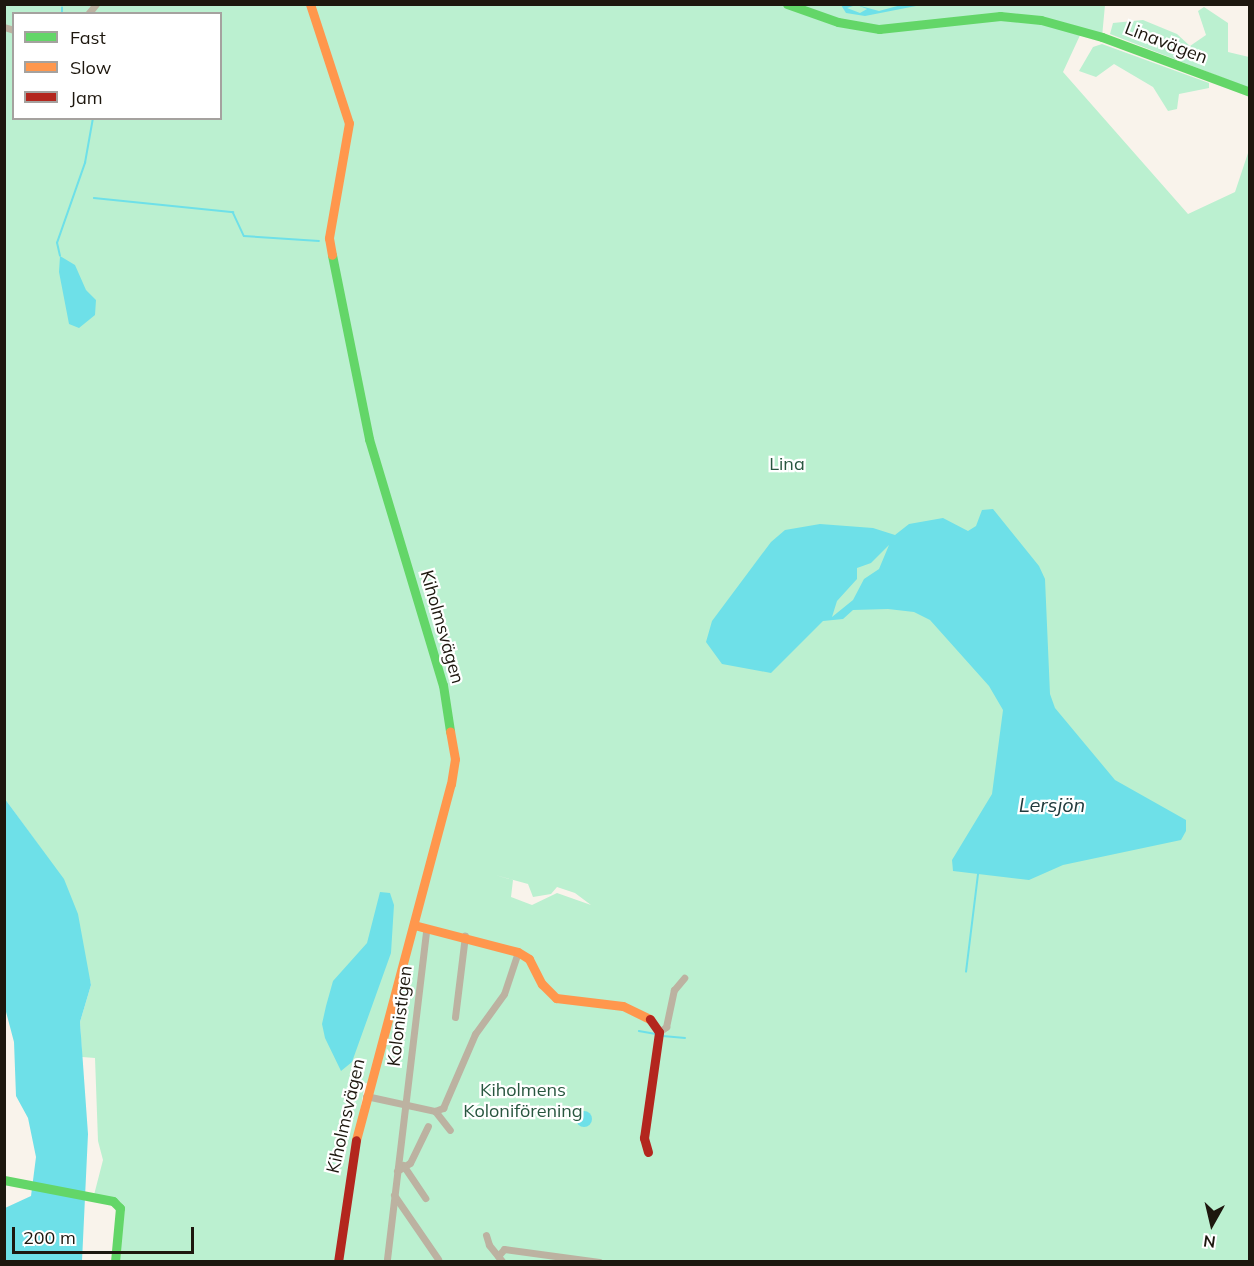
<!DOCTYPE html>
<meta charset="utf-8">
<style>
body{margin:0}
#map{position:relative;width:1254px;height:1266px;overflow:hidden;background:#f9f3eb;font-family:Mulish,sans-serif}
div>[style]{position:absolute}
[style*='--x']{left:calc(var(--x)*1px);top:calc(var(--y)*1px);width:calc(var(--w)*1px);rotate:calc(var(--a)*1deg)}
.green>*{inset:0;background:#bbf0d0}
.water>*{inset:0;background:#6ee0e8}
.round{border-radius:50%}
.stream>*{height:1.5px;margin:-0.75px;padding:0 0.75px;transform-origin:0.75px;border-radius:0.75px;background:#6ee0e8}
.street>*{height:7px;margin:-3.5px;padding:0 3.5px;transform-origin:3.5px;border-radius:3.5px;background:#bcb2a1}
.fast>*{height:9px;margin:-4.5px;padding:0 4.5px;transform-origin:4.5px;border-radius:4.5px;background:#63d668}
.slow>*{height:9px;margin:-4.5px;padding:0 4.5px;transform-origin:4.5px;border-radius:4.5px;background:#ff974d}
.jam>*{height:9px;margin:-4.5px;padding:0 4.5px;transform-origin:4.5px;border-radius:4.5px;background:#b3261e}
span{translate:-50% -50%;white-space:nowrap;text-align:center;line-height:1.15;-webkit-text-stroke:4.5px #fff;paint-order:stroke}
.street-label{font-size:18px;color:#1d170e}
.park-label{font-size:18px;color:#28563f}
.water-label{font-size:20px;color:#213b3d;font-style:italic}
.frame{position:absolute;inset:0;border:6px solid #1d170e;pointer-events:none}
.legend{position:absolute;left:12px;top:12px;width:210px;height:108px;box-sizing:border-box;background:#fff;border:2px solid #a5a29f;margin:0;padding:8px 10px;list-style:none;font-size:18px;color:#1d170e}
.legend li{display:flex;align-items:center;gap:12px;height:30px}
.legend b{width:30px;border:2px solid #a5a29f}
.north{position:absolute;left:1182px;top:1194px;width:60px;height:60px;-webkit-text-stroke:4px #fff;paint-order:stroke;rotate:188deg;font-size:16px;font-weight:700;line-height:24px;text-align:center;color:#1d170e}
.north::after{content:'';display:block;margin:auto;width:21px;height:27px;background:#1d170e;clip-path:polygon(50% 0,100% 100%,50% 72%,0 100%)}
.scale{position:absolute;left:12px;top:1227px;width:182px;height:27px;box-sizing:border-box;border:3px solid #1d170e;border-top:0;padding-left:8px;font-size:18px;line-height:21px;white-space:nowrap;color:#1d170e;-webkit-text-stroke:4px #fff;paint-order:stroke}
</style>
<div id="map">
<div class="green">
<i style="clip-path:polygon(evenodd,5px 5px,93px 5px,87px 13px,14px 14px,14px 118px,220px 118px,220px 14px,93px 13px,100px 5px,1105px 5px,1102px 37px,1082px 31px,1063px 72px,1188px 214px,1235px 192px,1249px 150px,1249px 1261px,340px 1261px,354px 1158px,371px 1084px,365px 1083px,335px 1261px,115px 1261px,121px 1202px,94px 1195px,103px 1160px,98px 1141px,95px 1058px,82px 1057px,80px 1022px,91px 985px,85px 962px,42px 850px,5px 799px,5px 5px,495px 875px,528px 884px,533px 897px,551px 894px,557px 887px,575px 893px,591px 905px,557px 893px,532px 905px,511px 897px,513px 880px,495px 875px)"></i>
<i style="clip-path:polygon(1204px 7px,1228px 23px,1228px 52px,1249px 57px,1249px 88px,1110px 34px,1113px 23px,1143px 20px,1177px 34px,1190px 46px,1206px 35px,1198px 11px)"></i>
<i style="clip-path:polygon(1102px 44px,1209px 83px,1209px 88px,1179px 94px,1177px 109px,1168px 111px,1153px 87px,1114px 64px,1096px 77px,1079px 71px,1093px 47px)"></i>
</div>
<div class="water">
<i style="clip-path:polygon(841px 5px,856px 5px,847px 8px,860px 13px,867px 9px,857px 5px,879px 11px,901px 5px,916px 6px,865px 16px,846px 13px)"></i>
<i style="clip-path:polygon(60px 256px,75px 265px,86px 290px,96px 300px,95px 315px,79px 328px,69px 324px,59px 272px)"></i>
<i style="clip-path:polygon(evenodd,993px 509px,1039px 566px,1045px 579px,1050px 694px,1055px 708px,1115px 780px,1186px 820px,1186px 831px,1181px 840px,1063px 865px,1029px 880px,953px 871px,952px 860px,992px 794px,1003px 710px,989px 686px,930px 620px,914px 612px,888px 609px,853px 610px,843px 619px,823px 621px,771px 673px,722px 664px,706px 642px,712px 621px,771px 542px,785px 530px,820px 524px,873px 528px,895px 535px,909px 524px,943px 518px,968px 531px,976px 526px,982px 510px,993px 509px,889px 545px,879px 569px,864px 579px,853px 600px,832px 617px,837px 601px,857px 579px,857px 568px,871px 563px,889px 545px)"></i>
<i style="clip-path:polygon(5px 799px,64px 879px,78px 914px,91px 985px,80px 1022px,88px 1134px,82px 1261px,5px 1261px,5px 1208px,31px 1196px,36px 1157px,28px 1118px,16px 1096px,14px 1042px,5px 1008px)"></i>
<i style="clip-path:polygon(380px 892px,390px 893px,394px 905px,391px 953px,352px 1062px,341px 1071px,325px 1038px,322px 1024px,326px 1006px,333px 981px,367px 943px)"></i>
<i class="round" style="left:576px;top:1111px;width:16px;height:16px"></i>
</div>
<div class="stream">
<i style="--x:62;--y:14;--w:6;--a:-90"></i>
<i style="--x:94;--y:198;--w:140;--a:5.8"></i>
<i style="--x:233;--y:212;--w:26;--a:65"></i>
<i style="--x:244;--y:236;--w:75;--a:3.8"></i>
<i style="--x:60;--y:256;--w:13;--a:-103"></i>
<i style="--x:57;--y:243;--w:85;--a:-70.7"></i>
<i style="--x:85;--y:163;--w:46;--a:-79.9"></i>
<i style="--x:966;--y:972;--w:99;--a:-83"></i>
<i style="--x:639;--y:1031;--w:17;--a:10"></i>
<i style="--x:663;--y:1036;--w:22;--a:5"></i>
</div>
<div class="street">
<i style="--x:88;--y:14;--w:13;--a:-51"></i>
<i style="--x:4;--y:27;--w:10;--a:17"></i>
<i style="--x:455;--y:1017;--w:82;--a:-83"></i>
<i style="--x:659;--y:1032;--w:9;--a:-36"></i>
<i style="--x:666;--y:1027;--w:38;--a:-78"></i>
<i style="--x:674;--y:990;--w:16;--a:-50"></i>
<i style="--x:366;--y:1096;--w:71;--a:12.3"></i>
<i style="--x:435;--y:1111;--w:24;--a:52"></i>
<i style="--x:435;--y:1111;--w:9;--a:-21"></i>
<i style="--x:443;--y:1108;--w:81;--a:-66.6"></i>
<i style="--x:475;--y:1034;--w:49;--a:-54.1"></i>
<i style="--x:504;--y:994;--w:44;--a:-71.6"></i>
<i style="--x:403;--y:1165;--w:40;--a:56"></i>
<i style="--x:397;--y:1171;--w:15;--a:-32"></i>
<i style="--x:410;--y:1163;--w:41;--a:-64.1"></i>
<i style="--x:394;--y:1195;--w:78;--a:55.5"></i>
<i style="--x:486;--y:1235;--w:10;--a:73"></i>
<i style="--x:489;--y:1245;--w:22;--a:51"></i>
<i style="--x:498;--y:1256;--w:9;--a:-49"></i>
<i style="--x:504;--y:1249;--w:96;--a:7.8"></i>
<i style="--x:387;--y:1259;--w:331;--a:-83.2"></i>
</div>
<div class="fast">
<i style="--x:787;--y:4;--w:54;--a:19.4"></i>
<i style="--x:838;--y:22;--w:42;--a:9.7"></i>
<i style="--x:879;--y:29;--w:122;--a:-6.1"></i>
<i style="--x:1000;--y:16;--w:41;--a:5.6"></i>
<i style="--x:1041;--y:20;--w:63;--a:15.6"></i>
<i style="--x:1102;--y:37;--w:158;--a:20.4"></i>
<i style="--x:332;--y:255;--w:188;--a:78.6"></i>
<i style="--x:369;--y:439;--w:257;--a:73.3"></i>
<i style="--x:443;--y:685;--w:47;--a:81.3"></i>
<i style="--x:4;--y:1180;--w:111;--a:10.9"></i>
<i style="--x:113;--y:1201;--w:10;--a:45"></i>
<i style="--x:120;--y:1208;--w:54;--a:95.3"></i>
</div>
<div class="slow">
<i style="--x:310;--y:4;--w:125;--a:71.9"></i>
<i style="--x:349;--y:123;--w:117;--a:99.9"></i>
<i style="--x:329;--y:238;--w:17;--a:80"></i>
<i style="--x:414;--y:925;--w:107;--a:14.6"></i>
<i style="--x:518;--y:952;--w:13;--a:32"></i>
<i style="--x:529;--y:959;--w:28;--a:63"></i>
<i style="--x:542;--y:984;--w:20;--a:45"></i>
<i style="--x:556;--y:998;--w:67;--a:6.8"></i>
<i style="--x:623;--y:1006;--w:30;--a:26"></i>
<i style="--x:356;--y:1140;--w:368;--a:-75.1"></i>
<i style="--x:451;--y:784;--w:25;--a:-81"></i>
<i style="--x:455;--y:759;--w:28;--a:-100"></i>
</div>
<div class="jam">
<i style="--x:648;--y:1152;--w:15;--a:-106"></i>
<i style="--x:644;--y:1138;--w:107;--a:-81.9"></i>
<i style="--x:659;--y:1032;--w:16;--a:-125"></i>
<i style="--x:338;--y:1262;--w:123;--a:-81.6"></i>
</div>
<div class="street-label">
<span style="left:1166px;top:43px;rotate:21deg">Linavägen</span>
<span style="left:442px;top:627px;rotate:74deg">Kiholmsvägen</span>
<span style="left:400px;top:1016px;rotate:-83deg">Kolonistigen</span>
<span style="left:346px;top:1116px;rotate:-77deg">Kiholmsvägen</span>
</div>
<div class="park-label">
<span style="left:787px;top:464px">Lina</span>
<span style="left:523px;top:1101px">Kiholmens<br>Koloniförening</span>
</div>
<div class="water-label">
<span style="left:1052px;top:804px">Lersjön</span>
</div>
<div class="frame"></div>
<ul class="legend">
<li><b style="height:8px;background:#63d668"></b>Fast</li>
<li><b style="height:8px;background:#ff974d"></b>Slow</li>
<li><b style="height:8px;background:#b3261e"></b>Jam</li>
</ul>
<div class="north">N</div>
<div class="scale">200 m</div>
</div>
